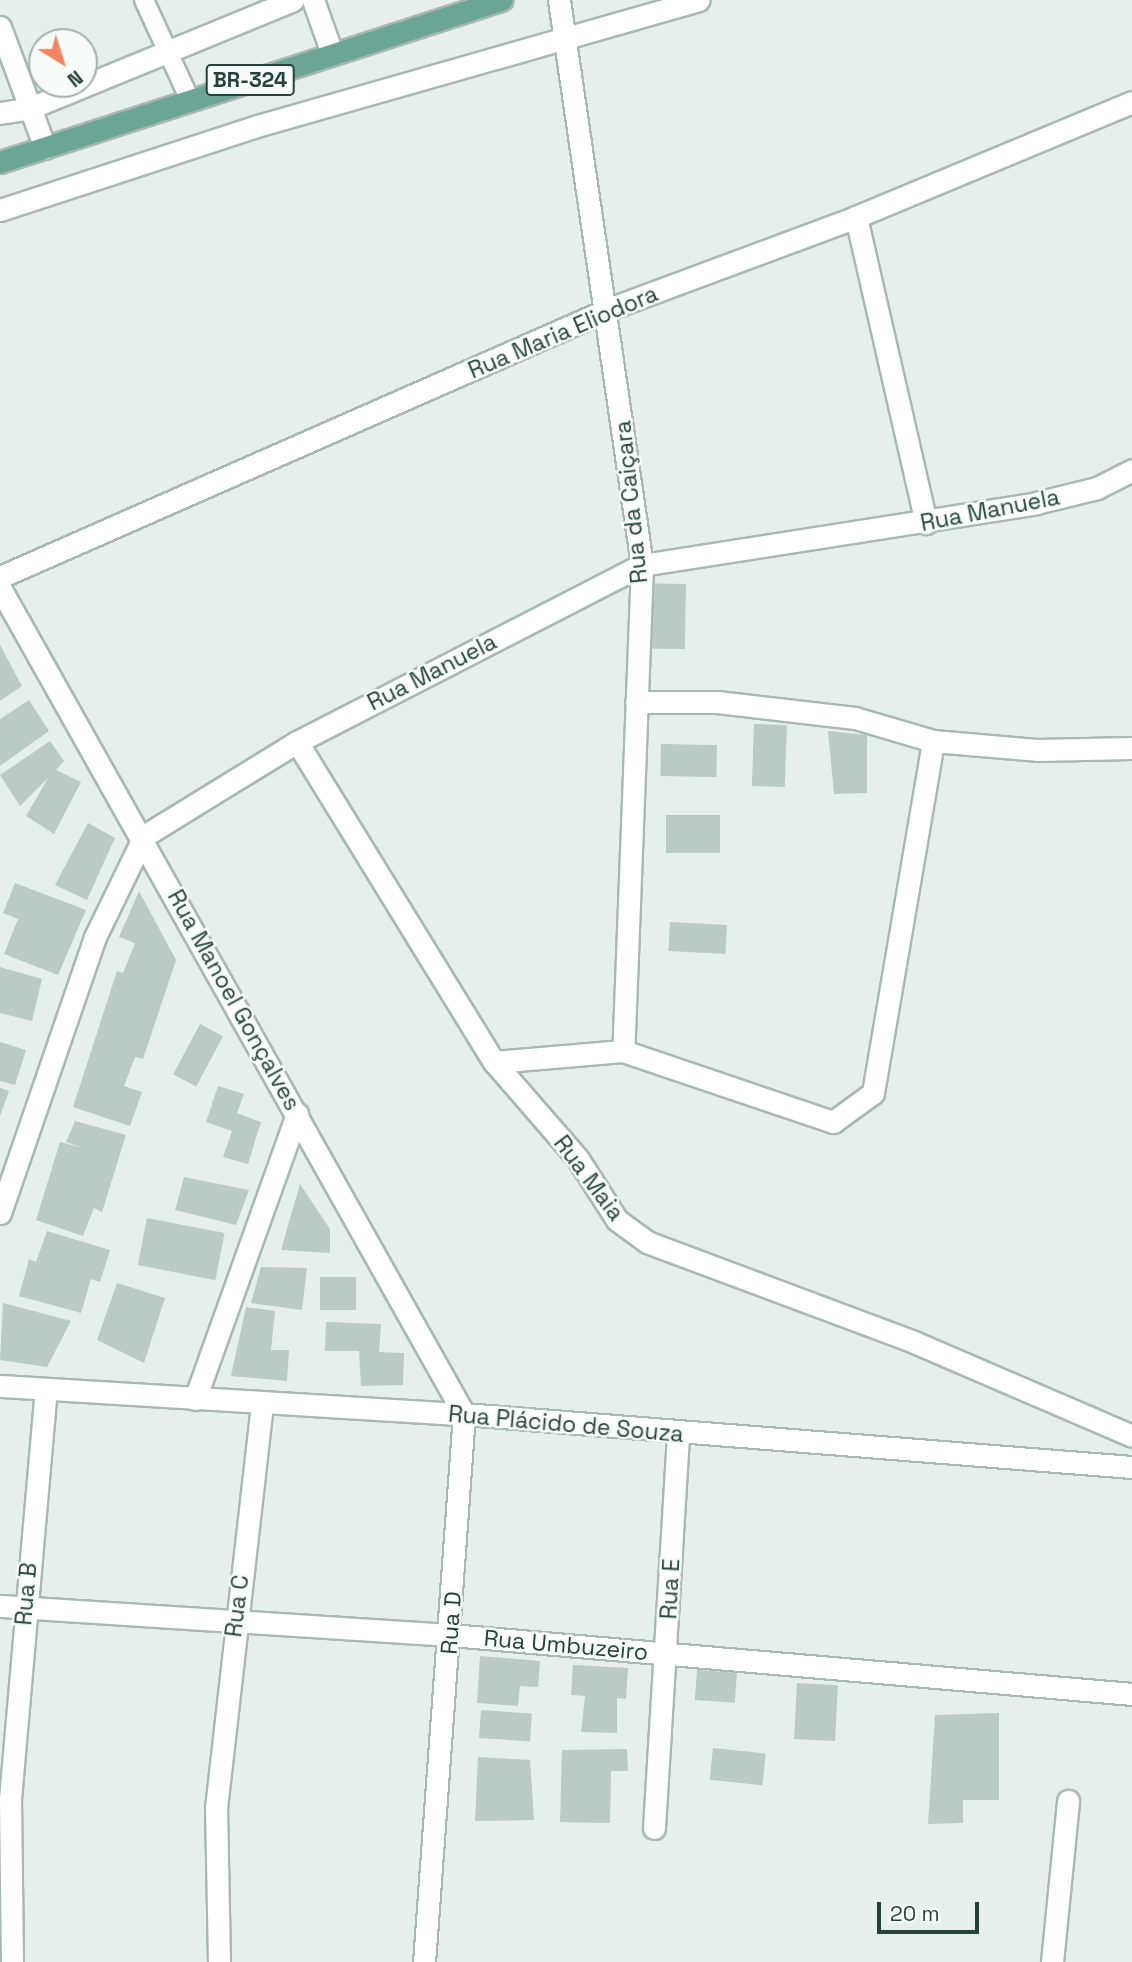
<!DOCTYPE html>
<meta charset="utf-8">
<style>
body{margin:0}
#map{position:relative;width:1132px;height:1962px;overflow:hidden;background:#e6efeb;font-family:"Space Grotesk",sans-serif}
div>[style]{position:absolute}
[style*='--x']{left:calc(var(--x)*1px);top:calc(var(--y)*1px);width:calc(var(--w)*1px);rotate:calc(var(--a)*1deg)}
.building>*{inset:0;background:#bbcac4;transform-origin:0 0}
.roads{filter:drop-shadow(2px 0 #a8b8b2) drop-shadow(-2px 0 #a8b8b2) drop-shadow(0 2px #a8b8b2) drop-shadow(0 -2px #a8b8b2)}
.service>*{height:18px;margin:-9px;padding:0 9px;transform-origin:9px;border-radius:9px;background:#fff}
.minor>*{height:21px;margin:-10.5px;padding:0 10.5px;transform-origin:10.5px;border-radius:10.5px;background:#fff}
.primary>*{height:21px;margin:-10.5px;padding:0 10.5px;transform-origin:10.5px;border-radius:10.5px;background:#6aa596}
span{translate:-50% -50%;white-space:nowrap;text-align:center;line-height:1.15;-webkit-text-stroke:5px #f7fbf9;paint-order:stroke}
.shield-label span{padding:2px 5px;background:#f7fbf9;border:2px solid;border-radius:5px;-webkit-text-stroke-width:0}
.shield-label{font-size:21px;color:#24423a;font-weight:700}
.street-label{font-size:23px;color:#24423a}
.north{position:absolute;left:28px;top:28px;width:70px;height:70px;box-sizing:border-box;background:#f7fbf9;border:2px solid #a3b1ad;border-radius:50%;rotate:142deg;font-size:19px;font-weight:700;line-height:28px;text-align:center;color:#24423a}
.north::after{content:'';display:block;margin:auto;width:24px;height:32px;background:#f4845f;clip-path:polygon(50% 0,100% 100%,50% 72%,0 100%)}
.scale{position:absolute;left:877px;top:1902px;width:102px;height:32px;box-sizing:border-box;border:4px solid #24423a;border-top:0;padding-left:9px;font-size:21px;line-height:24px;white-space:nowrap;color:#24423a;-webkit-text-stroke:5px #f7fbf9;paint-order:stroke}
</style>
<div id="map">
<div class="building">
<i style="left:686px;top:584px;width:65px;height:33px;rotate:91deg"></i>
<i style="clip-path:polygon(0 645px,22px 686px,0 701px)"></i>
<i style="clip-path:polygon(29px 700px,49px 731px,0 766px,0 719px)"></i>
<i style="left:754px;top:724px;width:33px;height:62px;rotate:2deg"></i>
<i style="clip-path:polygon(828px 731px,867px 735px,867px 793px,834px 794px)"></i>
<i style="clip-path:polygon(50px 741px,64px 761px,56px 770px,81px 782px,54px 834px,26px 816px,48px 778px,20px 806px,0 775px)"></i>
<i style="left:661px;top:744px;width:56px;height:32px;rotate:1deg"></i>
<i style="left:666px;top:815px;width:54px;height:38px"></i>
<i style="clip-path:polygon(88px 823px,115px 838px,87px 900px,55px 885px)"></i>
<i style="clip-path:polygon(15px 883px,86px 910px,58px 975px,4px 954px,18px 919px,3px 913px)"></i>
<i style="clip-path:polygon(139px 891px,176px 960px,143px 1059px,135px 1057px,124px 1086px,142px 1092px,130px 1126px,73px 1107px,117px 971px,123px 973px,135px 943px,119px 937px)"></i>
<i style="left:670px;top:922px;width:57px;height:29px;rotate:3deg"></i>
<i style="clip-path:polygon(0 967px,42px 979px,32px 1021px,0 1013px)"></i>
<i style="left:200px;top:1024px;width:26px;height:57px;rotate:28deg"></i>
<i style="clip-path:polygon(0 1042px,26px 1050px,15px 1085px,0 1081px)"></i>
<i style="clip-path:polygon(218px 1086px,244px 1094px,237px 1113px,261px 1122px,248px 1164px,223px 1157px,232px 1131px,206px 1122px)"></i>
<i style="clip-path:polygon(0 1088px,9px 1091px,0 1116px)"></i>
<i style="clip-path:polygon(75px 1121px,126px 1135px,102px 1212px,94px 1208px,83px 1236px,36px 1220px,60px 1142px,83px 1148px,66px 1142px)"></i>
<i style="clip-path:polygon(184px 1177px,249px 1190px,236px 1225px,175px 1210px)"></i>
<i style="clip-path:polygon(300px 1184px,330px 1229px,330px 1253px,281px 1250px)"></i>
<i style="left:147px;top:1218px;width:79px;height:48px;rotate:11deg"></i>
<i style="clip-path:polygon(47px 1231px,110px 1250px,100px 1282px,91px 1279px,81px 1313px,19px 1296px,29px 1259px,36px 1262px)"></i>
<i style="clip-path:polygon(261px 1267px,307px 1268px,302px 1310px,251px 1303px)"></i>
<i style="left:320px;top:1277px;width:36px;height:33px"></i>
<i style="clip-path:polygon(117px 1283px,165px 1298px,144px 1363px,97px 1340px)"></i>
<i style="clip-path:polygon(3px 1303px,71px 1321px,47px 1367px,0 1360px)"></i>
<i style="clip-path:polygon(246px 1307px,275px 1311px,271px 1350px,289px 1350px,287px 1381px,231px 1376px)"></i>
<i style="clip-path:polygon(326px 1322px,381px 1324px,379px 1352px,404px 1353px,403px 1385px,361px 1386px,359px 1351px,325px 1351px)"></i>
<i style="clip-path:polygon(480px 1656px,540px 1661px,538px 1687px,520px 1686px,518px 1706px,477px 1703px)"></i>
<i style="clip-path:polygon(573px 1665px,628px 1668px,626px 1699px,617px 1698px,617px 1733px,581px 1732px,585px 1696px,571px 1695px)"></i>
<i style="left:697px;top:1670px;width:40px;height:30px;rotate:4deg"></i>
<i style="left:797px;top:1683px;width:41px;height:56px;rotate:3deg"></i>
<i style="left:481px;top:1710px;width:51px;height:28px;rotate:4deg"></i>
<i style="clip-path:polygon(999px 1713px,999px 1800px,963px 1800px,963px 1823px,928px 1824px,935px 1715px)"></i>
<i style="left:713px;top:1748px;width:53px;height:32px;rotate:6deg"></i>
<i style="clip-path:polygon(627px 1749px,628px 1771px,611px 1771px,610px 1823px,560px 1822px,562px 1750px)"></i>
<i style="clip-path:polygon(478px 1757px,530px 1760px,534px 1820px,475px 1821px)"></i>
</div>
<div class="roads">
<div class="service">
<i style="--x:144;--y:0;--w:110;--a:65.3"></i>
</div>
<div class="minor">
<i style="--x:313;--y:0;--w:56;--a:70.3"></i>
<i style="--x:559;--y:0;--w:571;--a:81.64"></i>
<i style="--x:642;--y:565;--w:486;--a:92.2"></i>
<i style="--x:0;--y:27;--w:129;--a:69.6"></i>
<i style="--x:0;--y:113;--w:30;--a:-9"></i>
<i style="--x:30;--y:108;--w:284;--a:-22.3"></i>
<i style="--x:0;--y:210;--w:270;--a:-18.1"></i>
<i style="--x:257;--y:126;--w:459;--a:-15.9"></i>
<i style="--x:856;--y:217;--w:314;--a:77.1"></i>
<i style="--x:0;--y:577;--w:665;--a:-23.75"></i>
<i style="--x:609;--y:309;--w:264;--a:-20.4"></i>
<i style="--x:856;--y:217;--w:299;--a:-22.6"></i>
<i style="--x:0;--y:588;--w:947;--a:60.68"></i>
<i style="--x:464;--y:1414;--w:549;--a:94.17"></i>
<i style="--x:636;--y:702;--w:81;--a:0"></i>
<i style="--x:717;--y:702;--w:139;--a:6.6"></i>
<i style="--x:855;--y:718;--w:81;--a:16.4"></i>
<i style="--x:933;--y:741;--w:104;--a:4.9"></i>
<i style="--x:1037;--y:750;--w:95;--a:-1.2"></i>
<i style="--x:297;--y:742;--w:376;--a:58.4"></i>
<i style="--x:494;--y:1062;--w:128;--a:49.1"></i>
<i style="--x:578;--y:1159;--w:72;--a:57.4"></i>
<i style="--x:617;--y:1220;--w:37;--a:36"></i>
<i style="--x:647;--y:1242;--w:285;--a:20.5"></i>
<i style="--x:914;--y:1342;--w:237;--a:23.3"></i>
<i style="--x:494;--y:1062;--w:129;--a:-4.9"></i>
<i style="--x:623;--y:1051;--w:222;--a:18.7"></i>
<i style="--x:833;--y:1122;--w:49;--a:-35.9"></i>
<i style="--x:873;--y:1093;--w:357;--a:-80.3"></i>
<i style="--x:0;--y:1213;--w:292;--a:-71"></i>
<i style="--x:95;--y:937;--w:112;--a:-64.1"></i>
<i style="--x:144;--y:836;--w:180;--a:-31.6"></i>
<i style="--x:297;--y:742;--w:388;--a:-27.2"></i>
<i style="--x:642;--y:565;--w:399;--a:-8.9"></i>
<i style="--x:1036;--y:503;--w:63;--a:-13.8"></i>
<i style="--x:1097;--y:488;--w:39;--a:-27"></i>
<i style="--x:0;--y:1386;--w:465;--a:3.5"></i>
<i style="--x:464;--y:1414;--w:670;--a:4.54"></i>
<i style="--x:195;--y:1399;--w:303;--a:-70.3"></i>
<i style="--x:0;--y:1606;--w:452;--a:3.7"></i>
<i style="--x:451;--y:1635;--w:684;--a:4.95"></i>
<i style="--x:654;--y:1828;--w:396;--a:-86.5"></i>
<i style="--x:12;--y:1962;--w:163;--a:-90.7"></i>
<i style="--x:10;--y:1799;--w:411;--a:-85"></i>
<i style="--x:219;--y:1962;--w:154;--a:-91.1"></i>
<i style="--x:216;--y:1808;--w:406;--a:-83.5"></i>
<i style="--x:1052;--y:1962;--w:162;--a:-84.3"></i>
</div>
<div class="primary">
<i style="--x:0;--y:162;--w:527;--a:-17.92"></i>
</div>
</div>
<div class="shield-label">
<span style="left:250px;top:80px">BR-324</span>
</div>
<div class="street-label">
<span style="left:563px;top:332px;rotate:-23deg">Rua Maria Eliodora</span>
<span style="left:631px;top:502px;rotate:-96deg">Rua da Caiçara</span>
<span style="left:990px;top:510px;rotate:-11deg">Rua Manuela</span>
<span style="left:432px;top:672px;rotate:-27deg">Rua Manuela</span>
<span style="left:234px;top:1000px;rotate:61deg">Rua Manoel Gonçalves</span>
<span style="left:589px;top:1178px;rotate:53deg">Rua Maia</span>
<span style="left:566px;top:1424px;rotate:5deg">Rua Plácido de Souza</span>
<span style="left:670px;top:1589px;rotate:-87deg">Rua E</span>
<span style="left:26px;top:1594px;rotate:-85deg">Rua B</span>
<span style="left:237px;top:1606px;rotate:-83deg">Rua C</span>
<span style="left:451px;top:1623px;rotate:-86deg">Rua D</span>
<span style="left:566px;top:1645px;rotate:5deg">Rua Umbuzeiro</span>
</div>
<div class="north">N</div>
<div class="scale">20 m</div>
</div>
